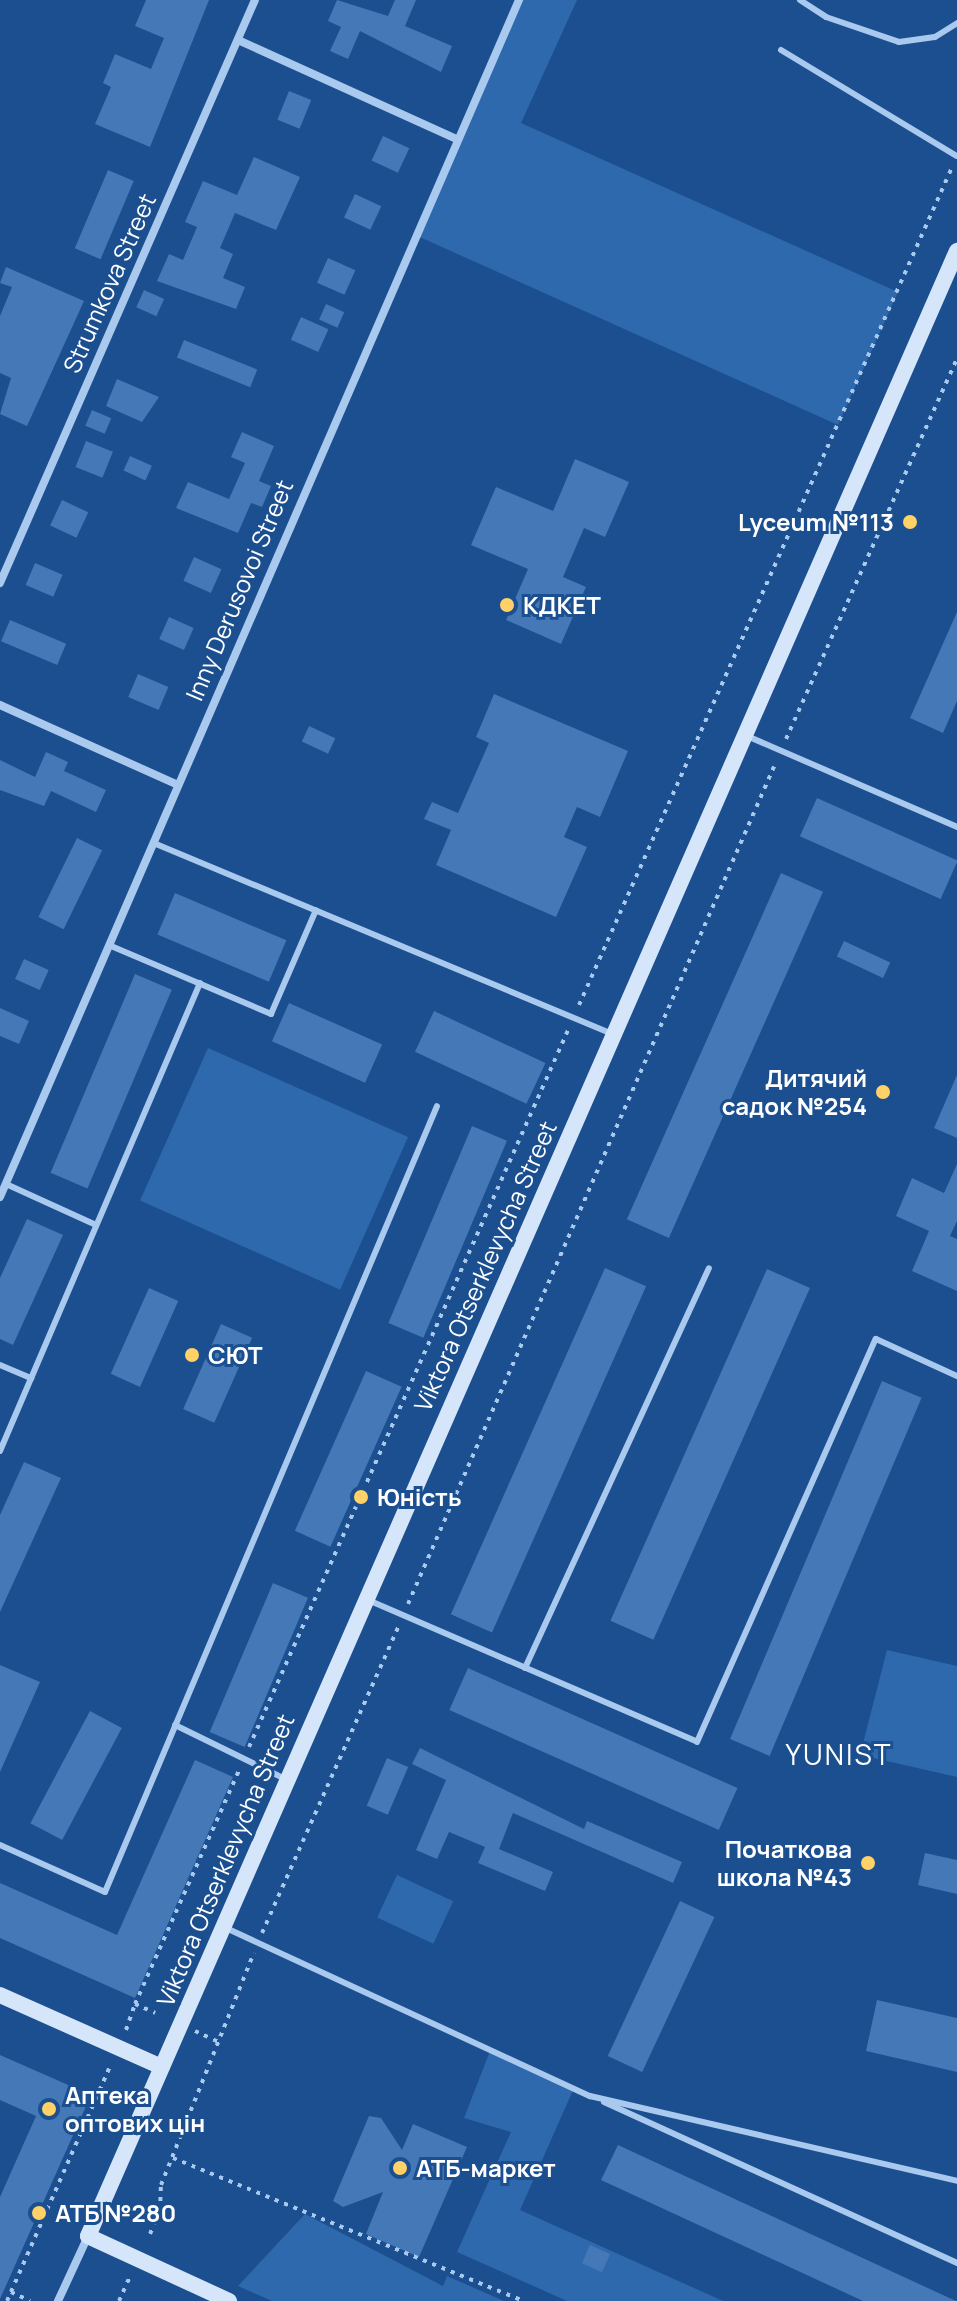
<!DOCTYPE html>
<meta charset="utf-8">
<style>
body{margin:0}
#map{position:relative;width:957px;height:2301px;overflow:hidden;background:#1b4f8f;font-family:Manrope,sans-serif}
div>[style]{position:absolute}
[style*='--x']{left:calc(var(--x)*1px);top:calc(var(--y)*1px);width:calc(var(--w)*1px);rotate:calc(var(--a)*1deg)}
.green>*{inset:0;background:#2e69ad;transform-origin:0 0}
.building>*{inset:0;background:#4478b7;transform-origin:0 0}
.path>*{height:4px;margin-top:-2px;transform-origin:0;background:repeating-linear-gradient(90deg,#a9c9ee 0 4px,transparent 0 10px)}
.lane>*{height:6px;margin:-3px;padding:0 3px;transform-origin:3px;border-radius:3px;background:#a9c9ee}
.street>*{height:8px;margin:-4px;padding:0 4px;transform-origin:4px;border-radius:4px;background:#a9c9ee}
.secondary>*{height:16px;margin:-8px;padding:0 8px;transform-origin:8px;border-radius:8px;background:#d6e6fa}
.dots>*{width:22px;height:22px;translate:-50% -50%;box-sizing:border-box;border:4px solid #1b4f8f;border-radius:50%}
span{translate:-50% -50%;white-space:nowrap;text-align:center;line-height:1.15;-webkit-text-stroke:6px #1b4f8f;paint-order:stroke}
.street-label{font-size:24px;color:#fff}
.poi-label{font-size:24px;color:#fff;font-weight:700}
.right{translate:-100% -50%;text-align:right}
.left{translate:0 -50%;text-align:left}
.quarter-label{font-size:28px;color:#fff;letter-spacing:2px}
</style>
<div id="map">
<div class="green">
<i style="clip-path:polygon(519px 0,577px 0,521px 123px,898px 292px,838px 425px,413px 234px)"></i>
<i style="left:208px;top:1048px;width:219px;height:167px;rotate:24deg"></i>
<i style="clip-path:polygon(887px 1650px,957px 1666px,957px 1777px,860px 1755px)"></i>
<i style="left:397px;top:1875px;width:62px;height:47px;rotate:25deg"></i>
<i style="clip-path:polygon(490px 2051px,574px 2088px,520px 2210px,723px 2301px,567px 2301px,457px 2252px,511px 2132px,464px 2118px)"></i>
<i style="clip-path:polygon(305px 2214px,443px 2286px,447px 2276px,504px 2301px,272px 2301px,238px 2286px)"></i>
</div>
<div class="building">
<i style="clip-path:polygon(146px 0,209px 0,150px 147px,95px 124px,111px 87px,103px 83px,115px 54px,151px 69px,164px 38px,135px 26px)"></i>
<i style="clip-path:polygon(337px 0,388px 16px,395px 0,416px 0,405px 26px,452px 46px,441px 72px,360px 31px,348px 59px,330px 51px,341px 27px,328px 21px)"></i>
<i style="left:289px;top:91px;width:24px;height:31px;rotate:22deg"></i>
<i style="left:383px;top:136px;width:29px;height:27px;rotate:25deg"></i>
<i style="clip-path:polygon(254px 157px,300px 177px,276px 230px,235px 213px,220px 248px,233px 254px,223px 278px,245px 287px,236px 309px,157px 281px,169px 254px,183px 260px,197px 227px,185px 222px,203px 181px,237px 195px)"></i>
<i style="left:108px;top:170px;width:28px;height:85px;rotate:23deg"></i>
<i style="left:355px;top:194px;width:29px;height:26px;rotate:25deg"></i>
<i style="left:328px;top:258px;width:30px;height:27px;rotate:24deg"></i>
<i style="clip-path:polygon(6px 267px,84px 301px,27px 426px,0 414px,11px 378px,0 373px,0 316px,12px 287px,0 283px)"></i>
<i style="left:144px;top:290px;width:22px;height:19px;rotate:24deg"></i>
<i style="left:326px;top:304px;width:20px;height:17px;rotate:24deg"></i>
<i style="left:301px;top:317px;width:30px;height:25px;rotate:24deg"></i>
<i style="left:184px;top:340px;width:79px;height:19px;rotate:22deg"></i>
<i style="clip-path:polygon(117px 379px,159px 397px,142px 422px,106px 406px)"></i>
<i style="left:92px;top:410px;width:21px;height:17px;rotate:23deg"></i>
<i style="clip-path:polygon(242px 432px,274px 446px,259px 481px,271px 486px,262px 507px,251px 503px,238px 533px,176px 508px,188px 482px,229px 499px,245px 463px,231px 457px)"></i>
<i style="left:86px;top:441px;width:29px;height:28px;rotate:22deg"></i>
<i style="left:130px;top:456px;width:24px;height:16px;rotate:24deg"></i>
<i style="clip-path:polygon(575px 459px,629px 482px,605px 537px,584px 528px,563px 577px,586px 587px,561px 644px,506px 620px,528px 569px,471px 545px,496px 487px,553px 511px)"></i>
<i style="left:62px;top:500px;width:29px;height:28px;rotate:25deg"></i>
<i style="left:194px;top:557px;width:30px;height:26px;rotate:24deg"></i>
<i style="left:35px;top:563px;width:30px;height:24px;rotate:23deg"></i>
<i style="clip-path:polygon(957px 612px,957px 701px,943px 733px,910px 718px)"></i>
<i style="left:169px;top:617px;width:27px;height:24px;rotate:24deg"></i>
<i style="left:10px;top:620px;width:61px;height:23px;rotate:23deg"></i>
<i style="left:138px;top:674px;width:33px;height:25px;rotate:23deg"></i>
<i style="clip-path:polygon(494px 694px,628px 751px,600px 817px,577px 807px,564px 837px,587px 847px,556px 917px,436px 865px,451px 830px,424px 819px,432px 802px,458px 813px,489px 743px,476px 737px)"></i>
<i style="left:309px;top:726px;width:29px;height:17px;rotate:25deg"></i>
<i style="clip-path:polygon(46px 752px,68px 762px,64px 771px,106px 790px,96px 812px,51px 791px,44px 806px,0 790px,0 760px,35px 777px)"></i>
<i style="left:817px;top:798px;width:154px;height:42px;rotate:24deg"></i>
<i style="left:77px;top:838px;width:28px;height:88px;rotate:26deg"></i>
<i style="left:781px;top:873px;width:46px;height:379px;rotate:24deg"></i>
<i style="left:175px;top:893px;width:121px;height:45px;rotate:23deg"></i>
<i style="left:844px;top:941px;width:51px;height:17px;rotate:25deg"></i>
<i style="left:24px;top:959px;width:27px;height:22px;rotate:24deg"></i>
<i style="left:135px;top:974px;width:40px;height:216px;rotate:23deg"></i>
<i style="left:289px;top:1003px;width:102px;height:42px;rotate:24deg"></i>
<i style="clip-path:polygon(0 1008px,29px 1021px,19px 1044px,0 1036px)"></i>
<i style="left:434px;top:1011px;width:123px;height:45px;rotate:25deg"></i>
<i style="clip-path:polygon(957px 1075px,957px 1138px,934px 1128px)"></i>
<i style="left:472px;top:1126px;width:38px;height:214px;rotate:23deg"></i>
<i style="clip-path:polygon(957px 1164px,957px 1221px,950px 1236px,957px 1239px,957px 1291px,912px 1271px,929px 1231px,896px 1216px,912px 1178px,944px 1193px)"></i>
<i style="clip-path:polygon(27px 1219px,63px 1235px,13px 1345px,0 1339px,0 1278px)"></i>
<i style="left:605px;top:1268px;width:45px;height:379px;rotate:24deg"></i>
<i style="left:767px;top:1269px;width:47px;height:385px;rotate:24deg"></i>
<i style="left:149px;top:1288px;width:32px;height:94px;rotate:24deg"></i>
<i style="left:221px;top:1324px;width:34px;height:93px;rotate:24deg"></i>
<i style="left:366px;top:1371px;width:39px;height:175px;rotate:24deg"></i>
<i style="left:882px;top:1381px;width:43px;height:389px;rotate:23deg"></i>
<i style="clip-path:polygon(24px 1462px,61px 1478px,0 1612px,0 1515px)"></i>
<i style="left:273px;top:1583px;width:38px;height:162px;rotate:23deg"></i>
<i style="clip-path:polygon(0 1665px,40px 1682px,0 1772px)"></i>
<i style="left:468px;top:1668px;width:295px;height:46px;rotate:24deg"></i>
<i style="left:90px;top:1711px;width:36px;height:127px;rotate:28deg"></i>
<i style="clip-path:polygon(420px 1748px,584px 1829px,587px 1821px,682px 1862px,673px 1883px,513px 1813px,499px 1849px,553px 1872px,545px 1891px,478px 1863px,485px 1847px,449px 1832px,437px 1859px,416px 1850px,446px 1780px,412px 1764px)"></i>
<i style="left:387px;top:1758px;width:23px;height:52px;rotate:23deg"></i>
<i style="clip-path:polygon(195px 1760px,233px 1777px,135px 1998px,0 1938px,0 1883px,117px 1935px)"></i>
<i style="clip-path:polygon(925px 1853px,957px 1860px,957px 1894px,918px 1885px)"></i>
<i style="left:680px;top:1901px;width:38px;height:171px;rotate:25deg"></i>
<i style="clip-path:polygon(877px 2000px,957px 2018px,957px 2072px,866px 2051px)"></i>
<i style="clip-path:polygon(0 2055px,91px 2095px,0 2299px,0 2197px,36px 2116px,0 2100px)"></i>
<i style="clip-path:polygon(369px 2116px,381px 2118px,402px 2150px,413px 2124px,467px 2147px,419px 2257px,366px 2234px,383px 2192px,343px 2207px,333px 2201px)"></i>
<i style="clip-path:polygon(618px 2145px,956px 2301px,863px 2301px,601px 2180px)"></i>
<i style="left:590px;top:2245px;width:22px;height:20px;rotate:24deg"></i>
</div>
<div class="path">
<i style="--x:786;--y:739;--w:418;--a:-65.8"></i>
<i style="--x:579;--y:1005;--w:919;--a:-66"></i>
<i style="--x:408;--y:1604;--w:919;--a:-66.39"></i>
<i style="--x:249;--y:1747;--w:787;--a:-66.01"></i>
<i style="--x:262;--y:1933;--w:335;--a:-66"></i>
<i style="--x:135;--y:2004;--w:256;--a:-66"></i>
<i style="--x:126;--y:2030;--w:28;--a:-71"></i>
<i style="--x:135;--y:2004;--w:22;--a:24"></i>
<i style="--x:195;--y:2031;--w:26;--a:25"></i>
<i style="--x:173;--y:2158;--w:379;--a:22.2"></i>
<i style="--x:150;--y:2234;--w:25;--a:-67"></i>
<i style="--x:160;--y:2211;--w:26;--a:-88"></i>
<i style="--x:161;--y:2185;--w:250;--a:-68.2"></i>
<i style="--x:11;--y:2292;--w:21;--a:25"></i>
<i style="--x:7;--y:2301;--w:259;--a:-66.3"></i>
<i style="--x:119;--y:2301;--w:27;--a:-66"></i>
</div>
<div class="lane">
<i style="--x:800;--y:0;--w:31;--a:33"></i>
<i style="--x:826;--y:17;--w:77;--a:18.9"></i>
<i style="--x:899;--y:42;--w:36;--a:-8"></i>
<i style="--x:935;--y:37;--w:26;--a:-32"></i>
<i style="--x:781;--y:50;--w:205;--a:31.1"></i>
<i style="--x:747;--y:736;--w:229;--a:23.4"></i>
<i style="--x:156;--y:844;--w:493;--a:22.6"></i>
<i style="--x:111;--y:946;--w:174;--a:23"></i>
<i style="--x:271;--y:1014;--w:113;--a:-66.6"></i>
<i style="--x:6;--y:1184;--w:99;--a:24.5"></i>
<i style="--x:0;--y:1365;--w:34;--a:23"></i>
<i style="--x:0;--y:1451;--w:509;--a:-66.86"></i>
<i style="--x:368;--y:1600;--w:358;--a:23.3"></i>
<i style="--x:697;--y:1742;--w:441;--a:-66.1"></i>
<i style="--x:876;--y:1339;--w:89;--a:24.6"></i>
<i style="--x:525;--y:1668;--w:440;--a:-65.3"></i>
<i style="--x:175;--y:1725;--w:123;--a:26.1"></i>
<i style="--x:0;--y:1845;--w:115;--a:24.1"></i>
<i style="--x:105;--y:1892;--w:853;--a:-67.1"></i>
<i style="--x:226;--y:1928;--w:401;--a:24.8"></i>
<i style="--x:590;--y:2096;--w:377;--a:13"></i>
<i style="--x:604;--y:2102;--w:388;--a:24.5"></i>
</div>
<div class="street">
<i style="--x:238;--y:40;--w:239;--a:24.4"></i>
<i style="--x:0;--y:583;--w:636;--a:-66.38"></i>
<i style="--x:0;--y:705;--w:195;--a:24.2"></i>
<i style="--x:0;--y:1197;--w:1305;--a:-66.56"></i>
<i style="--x:58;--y:2301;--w:72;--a:-65.2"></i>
</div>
<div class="secondary">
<i style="--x:0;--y:1995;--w:177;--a:24"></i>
<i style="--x:229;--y:2301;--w:155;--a:-155.3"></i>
<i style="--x:88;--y:2236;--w:2167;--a:-66.36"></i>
</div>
<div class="dots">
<i style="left:910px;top:522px;background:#ffd166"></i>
<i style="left:507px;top:605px;background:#ffd166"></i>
<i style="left:883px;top:1092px;background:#ffd166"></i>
<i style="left:192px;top:1355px;background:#ffd166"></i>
<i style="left:361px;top:1497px;background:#ffd166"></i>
<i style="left:868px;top:1863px;background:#ffd166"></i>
<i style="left:49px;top:2109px;background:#ffd166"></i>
<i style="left:400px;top:2168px;background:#ffd166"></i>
<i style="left:39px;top:2213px;background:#ffd166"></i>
</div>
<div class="street-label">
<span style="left:109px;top:283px;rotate:-66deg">Strumkova Street</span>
<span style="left:239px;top:590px;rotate:-67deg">Inny Derusovoi Street</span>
<span style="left:485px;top:1266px;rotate:-66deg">Viktora Otserklevycha Street</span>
<span style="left:225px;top:1860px;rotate:-67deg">Viktora Otserklevycha Street</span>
</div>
<div class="poi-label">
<span class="right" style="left:894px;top:522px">Lyceum №113</span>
<span class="left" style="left:523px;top:605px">КДКЕТ</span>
<span class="right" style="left:867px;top:1092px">Дитячий<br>садок №254</span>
<span class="left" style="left:208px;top:1355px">СЮТ</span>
<span class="left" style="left:377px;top:1497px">Юність</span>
<span class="right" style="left:852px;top:1863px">Початкова<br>школа №43</span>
<span class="left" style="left:65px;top:2109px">Аптека<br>оптових цін</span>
<span class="left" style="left:416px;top:2168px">АТБ-маркет</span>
<span class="left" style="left:55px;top:2213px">АТБ №280</span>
</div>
<div class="quarter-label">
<span style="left:839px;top:1754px">YUNIST</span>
</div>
</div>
